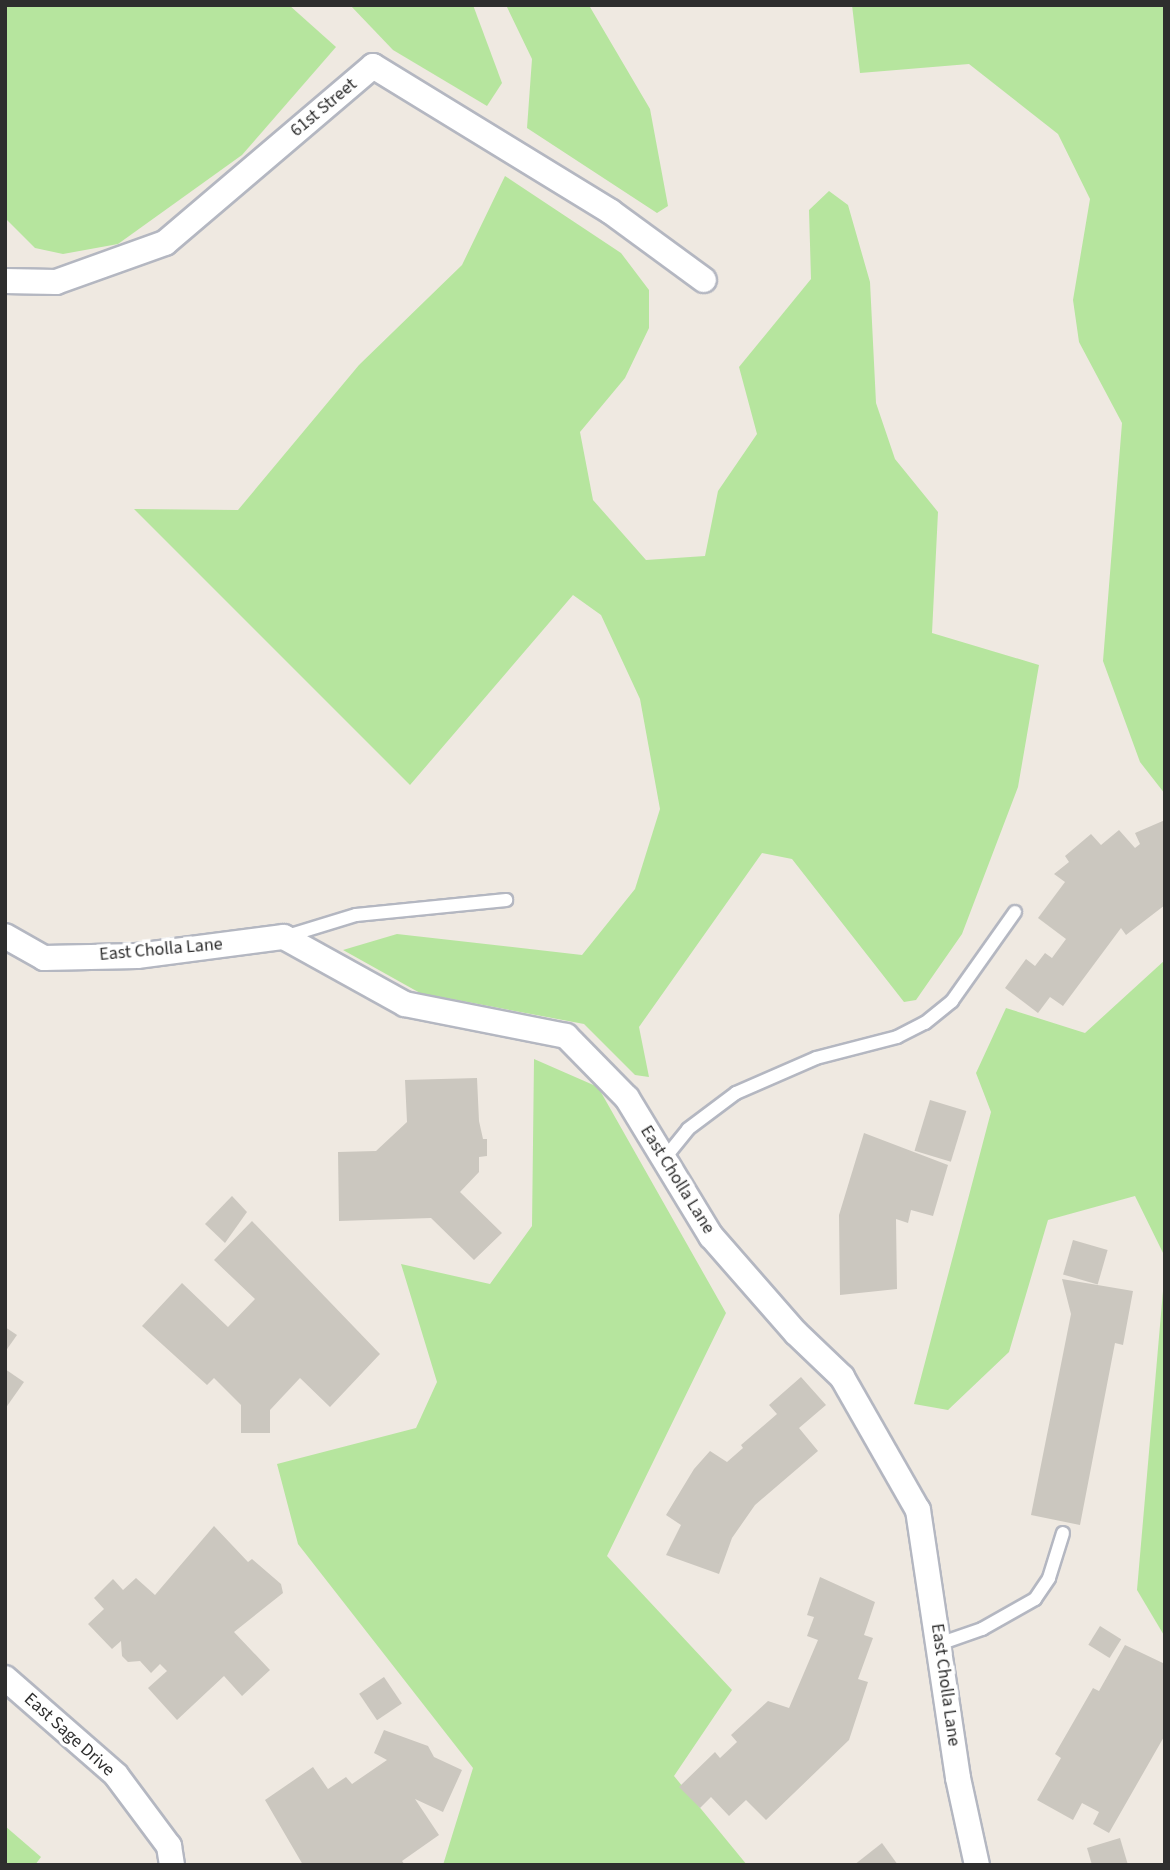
<!DOCTYPE html>
<style>
body{margin:0}
#map{position:relative;width:1170px;height:1870px;overflow:hidden;background:#efe9e1;font-family:"Source Sans 3",sans-serif}
div>[style]{position:absolute}
[style*='--x']{left:calc(var(--x)*1px);top:calc(var(--y)*1px);width:calc(var(--w)*1px);rotate:calc(var(--a)*1deg)}
.green>*{inset:0;background:#b6e59e}
.building>*{inset:0;background:#cbc7bf;transform-origin:0 0}
.roads{filter:drop-shadow(2px 0 #b4b7c1) drop-shadow(-2px 0 #b4b7c1) drop-shadow(0 2px #b4b7c1) drop-shadow(0 -2px #b4b7c1)}
.service>*{height:12px;margin:-6px;padding:0 6px;transform-origin:6px;border-radius:6px;background:#fff}
.minor>*{height:24px;margin:-12px;padding:0 12px;transform-origin:12px;border-radius:12px;background:#fff}
span{translate:-50% -50%;white-space:nowrap;text-align:center;line-height:1.15;-webkit-text-stroke:7px #fff;paint-order:stroke}
.street-label{font-size:18px;color:#2e2e2e}
.frame{position:absolute;inset:0;border:7px solid #2e2e2e;pointer-events:none}
</style>
<div id="map">
<div class="green">
<i style="clip-path:polygon(5px 5px,289px 5px,336px 47px,242px 155px,118px 244px,63px 254px,35px 248px,5px 218px)"></i>
<i style="clip-path:polygon(350px 5px,473px 5px,502px 83px,487px 106px,393px 50px)"></i>
<i style="clip-path:polygon(506px 5px,590px 7px,650px 109px,668px 206px,657px 213px,527px 128px,532px 59px)"></i>
<i style="clip-path:polygon(852px 5px,1165px 5px,1165px 794px,1140px 762px,1103px 661px,1122px 423px,1079px 342px,1073px 300px,1090px 199px,1058px 134px,969px 64px,860px 73px)"></i>
<i style="clip-path:polygon(505px 176px,621px 253px,649px 290px,649px 328px,625px 378px,580px 432px,593px 500px,646px 560px,705px 556px,718px 491px,757px 434px,739px 367px,811px 279px,809px 210px,829px 191px,848px 205px,870px 282px,876px 403px,895px 459px,938px 512px,932px 633px,1039px 665px,1018px 787px,962px 934px,916px 1000px,904px 1002px,792px 859px,762px 853px,639px 1027px,649px 1077px,635px 1075px,584px 1024px,420px 993px,343px 950px,397px 934px,582px 955px,635px 889px,660px 809px,640px 699px,601px 615px,573px 595px,410px 785px,134px 509px,238px 510px,359px 365px,462px 265px)"></i>
<i style="clip-path:polygon(1165px 960px,1165px 1257px,1135px 1196px,1048px 1220px,1009px 1352px,948px 1410px,914px 1404px,991px 1112px,976px 1073px,1006px 1008px,1085px 1033px)"></i>
<i style="clip-path:polygon(534px 1059px,598px 1087px,726px 1313px,607px 1556px,732px 1690px,674px 1776px,747px 1865px,443px 1865px,473px 1768px,298px 1544px,277px 1464px,416px 1428px,437px 1382px,401px 1264px,490px 1284px,532px 1226px)"></i>
<i style="clip-path:polygon(1165px 1268px,1165px 1637px,1137px 1590px)"></i>
<i style="clip-path:polygon(5px 1826px,41px 1857px,35px 1865px,5px 1865px)"></i>
</div>
<div class="building">
<i style="clip-path:polygon(1165px 820px,1165px 905px,1126px 935px,1121px 928px,1063px 1006px,1050px 997px,1038px 1013px,1005px 988px,1026px 959px,1035px 966px,1045px 953px,1052px 958px,1066px 939px,1038px 918px,1065px 882px,1054px 874px,1069px 862px,1065px 856px,1091px 834px,1101px 845px,1119px 830px,1135px 848px,1140px 844px,1135px 833px)"></i>
<i style="clip-path:polygon(477px 1078px,479px 1121px,483px 1139px,487px 1139px,487px 1156px,479px 1157px,479px 1172px,460px 1192px,502px 1233px,474px 1260px,431px 1218px,339px 1221px,338px 1152px,376px 1151px,407px 1122px,405px 1080px)"></i>
<i style="left:930px;top:1100px;width:38px;height:53px;rotate:17deg"></i>
<i style="clip-path:polygon(864px 1133px,948px 1165px,933px 1216px,911px 1210px,908px 1223px,896px 1219px,897px 1289px,840px 1295px,839px 1215px)"></i>
<i style="clip-path:polygon(232px 1196px,247px 1212px,225px 1243px,205px 1224px)"></i>
<i style="clip-path:polygon(252px 1221px,380px 1354px,330px 1407px,300px 1378px,270px 1410px,270px 1433px,241px 1433px,241px 1405px,214px 1378px,207px 1385px,142px 1326px,182px 1283px,228px 1327px,255px 1299px,214px 1260px)"></i>
<i style="left:1073px;top:1240px;width:36px;height:36px;rotate:16deg"></i>
<i style="clip-path:polygon(1062px 1279px,1133px 1291px,1123px 1345px,1115px 1343px,1080px 1525px,1031px 1515px,1071px 1314px)"></i>
<i style="clip-path:polygon(5px 1327px,17px 1335px,5px 1352px)"></i>
<i style="clip-path:polygon(5px 1369px,24px 1382px,5px 1409px)"></i>
<i style="clip-path:polygon(801px 1377px,826px 1405px,799px 1428px,818px 1451px,755px 1505px,732px 1538px,719px 1574px,666px 1555px,681px 1525px,666px 1515px,694px 1469px,710px 1451px,727px 1462px,743px 1448px,741px 1445px,777px 1414px,769px 1405px)"></i>
<i style="clip-path:polygon(214px 1526px,248px 1562px,252px 1559px,281px 1584px,283px 1593px,234px 1632px,270px 1670px,242px 1696px,224px 1676px,177px 1720px,148px 1688px,167px 1671px,160px 1664px,151px 1673px,140px 1661px,128px 1662px,122px 1656px,121px 1641px,112px 1649px,88px 1624px,104px 1609px,94px 1598px,113px 1579px,123px 1590px,136px 1578px,155px 1595px)"></i>
<i style="clip-path:polygon(820px 1577px,875px 1602px,864px 1635px,873px 1638px,858px 1679px,868px 1682px,849px 1740px,766px 1820px,746px 1800px,729px 1816px,711px 1797px,700px 1808px,679px 1787px,715px 1752px,720px 1758px,737px 1742px,731px 1735px,768px 1701px,789px 1708px,818px 1640px,807px 1636px,814px 1617px,807px 1615px)"></i>
<i style="left:1100px;top:1626px;width:25px;height:22px;rotate:32deg"></i>
<i style="clip-path:polygon(1125px 1645px,1165px 1664px,1165px 1735px,1109px 1833px,1093px 1824px,1099px 1812px,1082px 1803px,1073px 1820px,1037px 1800px,1061px 1758px,1055px 1754px,1093px 1688px,1099px 1691px)"></i>
<i style="left:384px;top:1677px;width:32px;height:30px;rotate:56deg"></i>
<i style="clip-path:polygon(384px 1730px,428px 1746px,434px 1757px,462px 1770px,443px 1812px,415px 1799px,439px 1835px,402px 1861px,405px 1865px,303px 1865px,265px 1800px,313px 1767px,328px 1789px,346px 1777px,352px 1784px,387px 1760px,374px 1753px)"></i>
<i style="clip-path:polygon(1120px 1838px,1128px 1865px,1092px 1865px,1087px 1848px)"></i>
<i style="clip-path:polygon(882px 1843px,898px 1865px,854px 1865px)"></i>
</div>
<div class="roads">
<div class="service">
<i style="--x:284;--y:937;--w:75;--a:-17"></i>
<i style="--x:356;--y:915;--w:151;--a:-5.7"></i>
<i style="--x:664;--y:1159;--w:38;--a:-51"></i>
<i style="--x:688;--y:1129;--w:60;--a:-36.9"></i>
<i style="--x:736;--y:1093;--w:87;--a:-23.6"></i>
<i style="--x:816;--y:1058;--w:84;--a:-14.5"></i>
<i style="--x:897;--y:1037;--w:31;--a:-27"></i>
<i style="--x:925;--y:1023;--w:35;--a:-39"></i>
<i style="--x:952;--y:1001;--w:109;--a:-54.7"></i>
<i style="--x:939;--y:1644;--w:46;--a:-19.2"></i>
<i style="--x:982;--y:1629;--w:61;--a:-29.5"></i>
<i style="--x:1035;--y:1599;--w:25;--a:-56"></i>
<i style="--x:1049;--y:1578;--w:47;--a:-72.7"></i>
</div>
<div class="minor">
<i style="--x:5;--y:281;--w:51;--a:1.1"></i>
<i style="--x:56;--y:282;--w:116;--a:-19.7"></i>
<i style="--x:165;--y:243;--w:273;--a:-40.4"></i>
<i style="--x:373;--y:66;--w:279;--a:31.5"></i>
<i style="--x:611;--y:212;--w:115;--a:36.2"></i>
<i style="--x:5;--y:936;--w:45;--a:29.4"></i>
<i style="--x:44;--y:958;--w:93;--a:-1.2"></i>
<i style="--x:137;--y:956;--w:148;--a:-7.4"></i>
<i style="--x:284;--y:937;--w:138;--a:29"></i>
<i style="--x:405;--y:1004;--w:164;--a:11.2"></i>
<i style="--x:566;--y:1036;--w:87;--a:45.5"></i>
<i style="--x:627;--y:1098;--w:162;--a:58.7"></i>
<i style="--x:711;--y:1236;--w:129;--a:48.8"></i>
<i style="--x:796;--y:1333;--w:64;--a:43.7"></i>
<i style="--x:842;--y:1377;--w:153;--a:60.3"></i>
<i style="--x:918;--y:1510;--w:271;--a:81.5"></i>
<i style="--x:958;--y:1778;--w:89;--a:77.7"></i>
<i style="--x:5;--y:1678;--w:147;--a:41.1"></i>
<i style="--x:116;--y:1775;--w:89;--a:53.3"></i>
<i style="--x:169;--y:1846;--w:19;--a:81"></i>
</div>
</div>
<div class="street-label">
<span style="left:324px;top:108px;rotate:-40deg">61st Street</span>
<span style="left:161px;top:950px;rotate:-5deg">East Cholla Lane</span>
<span style="left:677px;top:1180px;rotate:58deg">East Cholla Lane</span>
<span style="left:945px;top:1685px;rotate:82deg">East Cholla Lane</span>
<span style="left:69px;top:1735px;rotate:42deg">East Sage Drive</span>
</div>
<div class="frame"></div>
</div>
